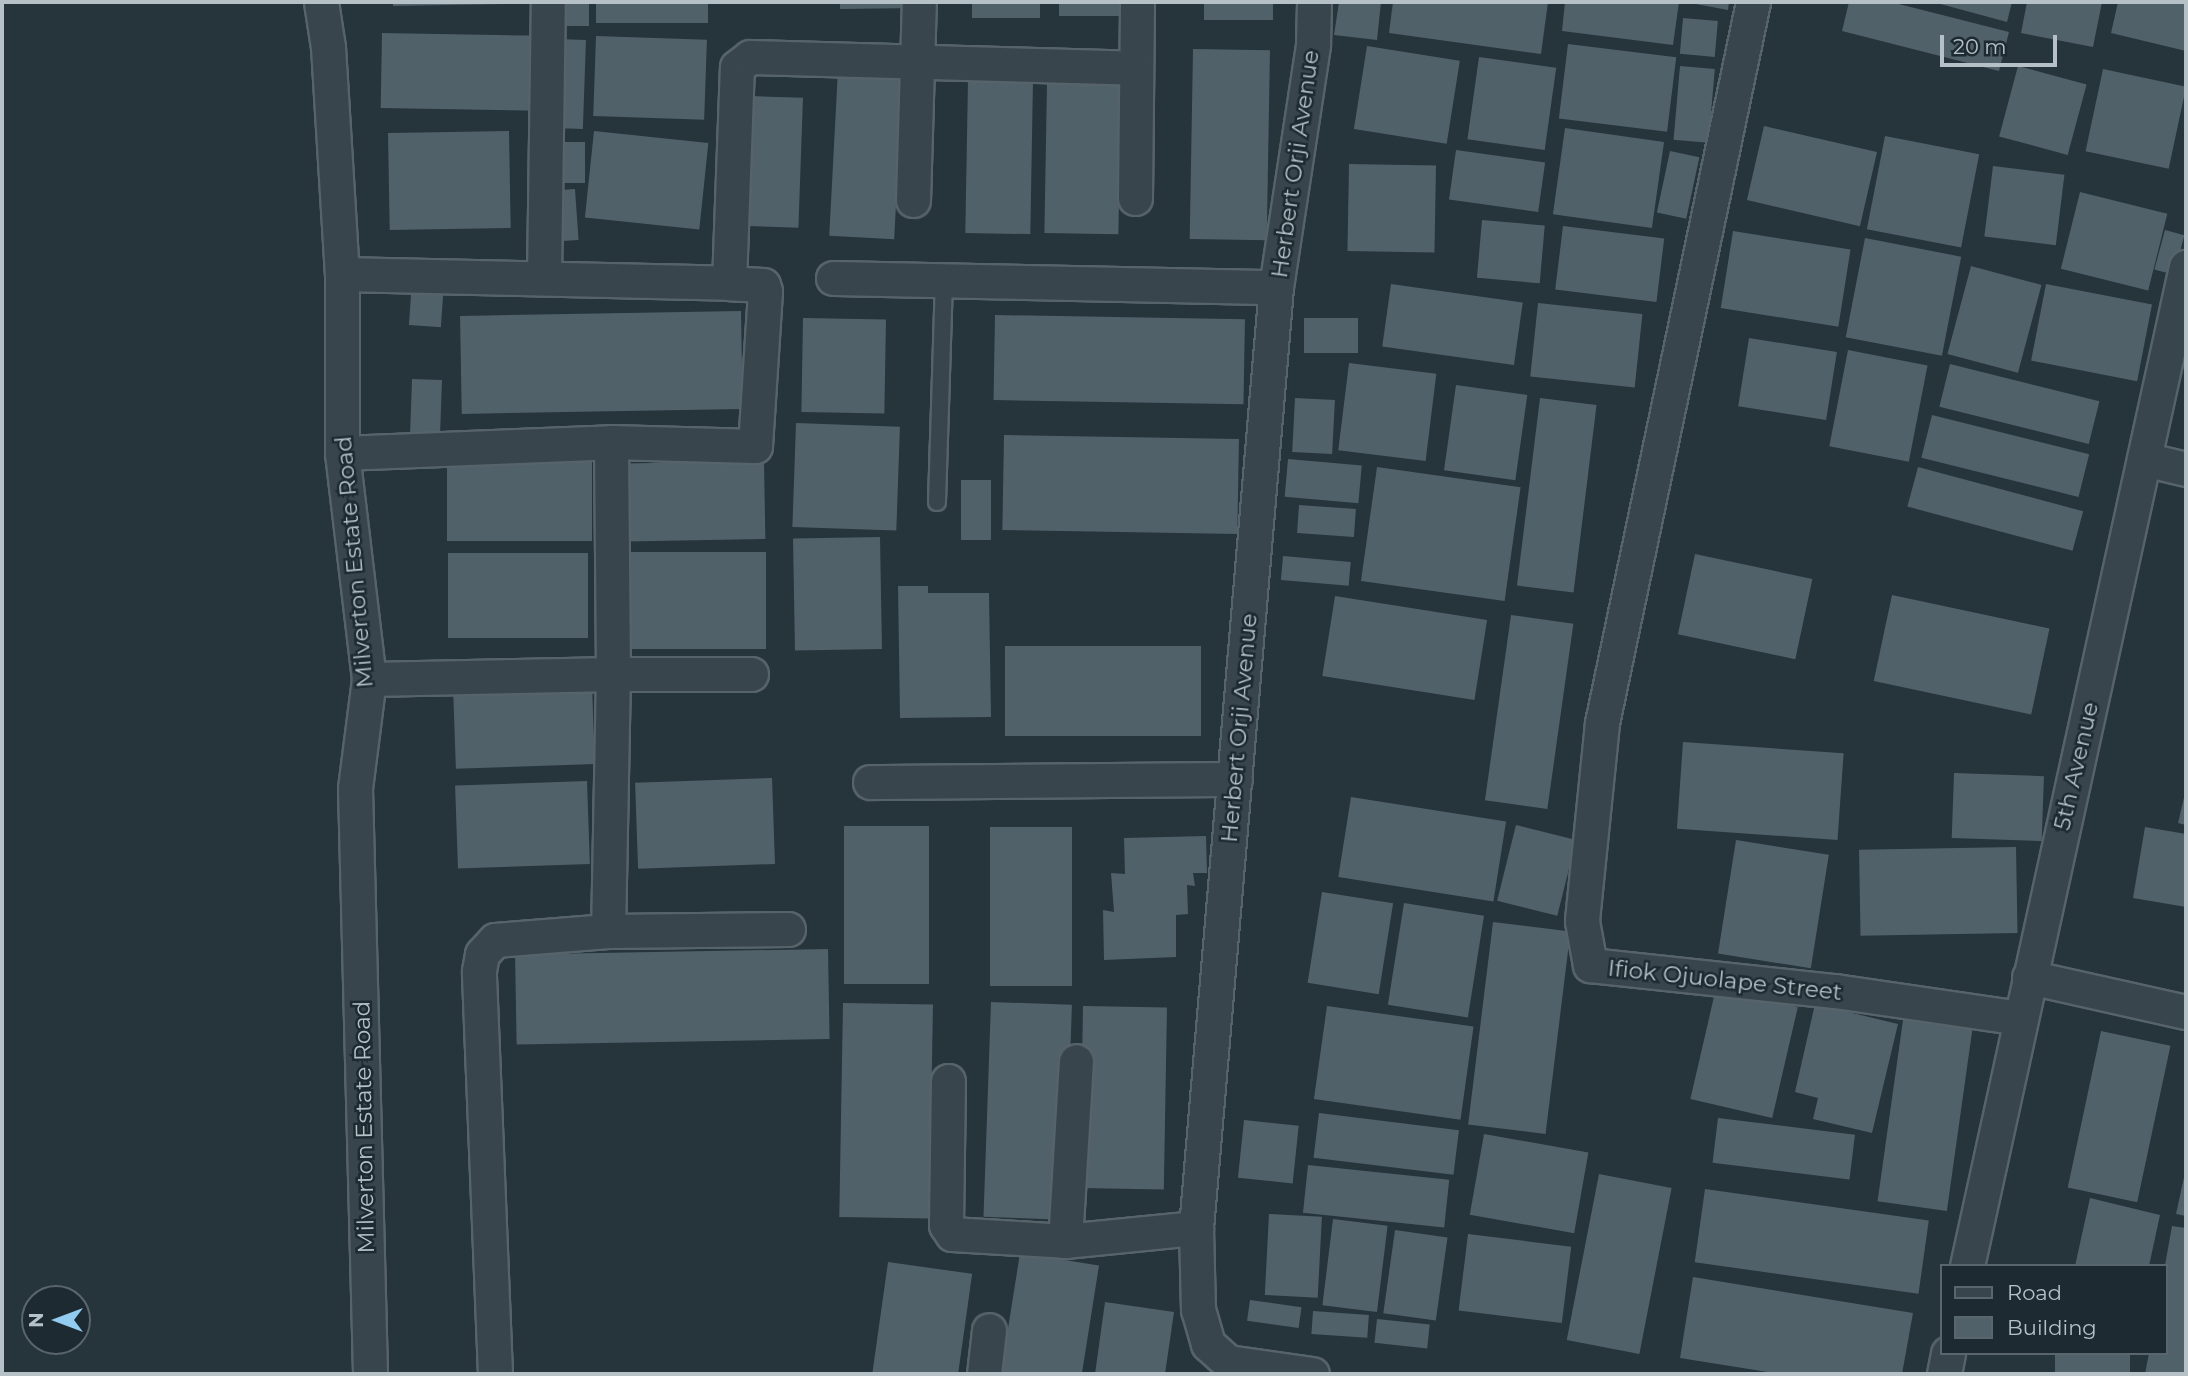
<!DOCTYPE html>
<style>
body{margin:0}
#map{position:relative;width:2188px;height:1376px;overflow:hidden;background:#26343c;font-family:Montserrat,sans-serif}
div>[style]{position:absolute}
[style*='--x']{left:calc(var(--x)*1px);top:calc(var(--y)*1px);width:calc(var(--w)*1px);rotate:calc(var(--a)*1deg)}
.building>*{inset:0;background:#516169;transform-origin:0 0}
.roads{filter:drop-shadow(2px 0 #57636a) drop-shadow(-2px 0 #57636a) drop-shadow(0 2px #57636a) drop-shadow(0 -2px #57636a)}
.lane>*{height:16px;margin:-8px;padding:0 8px;transform-origin:8px;border-radius:8px;background:#39454c}
.street>*{height:33px;margin:-16.5px;padding:0 16.5px;transform-origin:16.5px;border-radius:16.5px;background:#39454c}
span{translate:-50% -50%;white-space:nowrap;text-align:center;line-height:1.15;-webkit-text-stroke:5px #1e2a31;paint-order:stroke}
.street-label{font-size:23px;color:#b5c0c7}
.frame{position:absolute;inset:0;border:4px solid #b5c0c7;pointer-events:none}
.legend{position:absolute;left:1940px;top:1264px;width:228px;height:91px;box-sizing:border-box;background:#1e2a31;border:2px solid #5a666d;margin:0;padding:9px 12px;list-style:none;font-size:21px;color:#b5c0c7}
.legend li{display:flex;align-items:center;gap:14px;height:35px}
.legend b{width:35px;border:2px solid #5a666d}
.north{position:absolute;left:21px;top:1285px;width:70px;height:70px;box-sizing:border-box;background:#1e2a31;border:2px solid #5a666d;border-radius:50%;rotate:270deg;font-size:19px;font-weight:700;line-height:28px;text-align:center;color:#b5c0c7}
.north::after{content:'';display:block;margin:auto;width:24px;height:32px;background:#92ccf0;clip-path:polygon(50% 0,100% 100%,50% 72%,0 100%)}
.scale{position:absolute;left:1940px;top:35px;width:117px;height:32px;box-sizing:border-box;border:4px solid #b5c0c7;border-top:0;padding-left:9px;font-size:21px;line-height:24px;white-space:nowrap;color:#b5c0c7;-webkit-text-stroke:5px #1e2a31;paint-order:stroke}
</style>
<div id="map">
<div class="building">
<i style="clip-path:polygon(393px 2px,508px 2px,508px 4px,393px 6px)"></i>
<i style="left:559px;top:2px;width:30px;height:24px"></i>
<i style="left:596px;top:2px;width:112px;height:21px"></i>
<i style="clip-path:polygon(840px 2px,918px 2px,918px 8px,840px 9px)"></i>
<i style="left:972px;top:2px;width:68px;height:16px"></i>
<i style="left:1059px;top:2px;width:64px;height:14px"></i>
<i style="left:1204px;top:2px;width:69px;height:18px"></i>
<i style="clip-path:polygon(1339px 2px,1381px 2px,1377px 40px,1334px 35px)"></i>
<i style="clip-path:polygon(1393px 2px,1548px 2px,1541px 54px,1389px 33px)"></i>
<i style="clip-path:polygon(1565px 2px,1679px 2px,1673px 45px,1562px 31px)"></i>
<i style="clip-path:polygon(1685px 2px,1729px 2px,1728px 10px)"></i>
<i style="clip-path:polygon(1849px 2px,1891px 2px,2009px 32px,1999px 71px,1842px 31px)"></i>
<i style="clip-path:polygon(1933px 2px,2012px 2px,2007px 22px)"></i>
<i style="clip-path:polygon(2027px 2px,2102px 2px,2093px 47px,2021px 33px)"></i>
<i style="clip-path:polygon(2118px 2px,2186px 2px,2186px 51px,2111px 33px)"></i>
<i style="left:1683px;top:18px;width:35px;height:36px;rotate:5deg"></i>
<i style="left:382px;top:33px;width:158px;height:75px;rotate:1deg"></i>
<i style="left:596px;top:36px;width:111px;height:80px;rotate:2deg"></i>
<i style="left:557px;top:39px;width:29px;height:89px;rotate:2deg"></i>
<i style="left:1568px;top:44px;width:109px;height:75px;rotate:7deg"></i>
<i style="left:1367px;top:46px;width:94px;height:84px;rotate:9deg"></i>
<i style="left:1193px;top:49px;width:77px;height:190px;rotate:1deg"></i>
<i style="left:1479px;top:57px;width:78px;height:83px;rotate:8deg"></i>
<i style="left:1680px;top:66px;width:35px;height:74px;rotate:5deg"></i>
<i style="left:2018px;top:66px;width:71px;height:73px;rotate:15deg"></i>
<i style="left:838px;top:69px;width:65px;height:167px;rotate:3deg"></i>
<i style="left:2103px;top:69px;width:85px;height:84px;rotate:12deg"></i>
<i style="left:968px;top:79px;width:65px;height:154px;rotate:1deg"></i>
<i style="left:1047px;top:83px;width:74px;height:150px;rotate:1deg"></i>
<i style="left:751px;top:96px;width:52px;height:130px;rotate:2deg"></i>
<i style="left:1764px;top:126px;width:116px;height:76px;rotate:13deg"></i>
<i style="left:1565px;top:128px;width:100px;height:87px;rotate:8deg"></i>
<i style="left:509px;top:131px;width:97px;height:121px;rotate:89deg"></i>
<i style="left:594px;top:131px;width:115px;height:87px;rotate:6deg"></i>
<i style="left:1885px;top:136px;width:96px;height:95px;rotate:11deg"></i>
<i style="left:557px;top:142px;width:28px;height:41px"></i>
<i style="left:1456px;top:150px;width:90px;height:50px;rotate:8deg"></i>
<i style="left:1670px;top:151px;width:30px;height:63px;rotate:12deg"></i>
<i style="left:1349px;top:164px;width:87px;height:87px;rotate:1deg"></i>
<i style="left:1993px;top:166px;width:72px;height:71px;rotate:7deg"></i>
<i style="left:575px;top:189px;width:51px;height:24px;rotate:86deg"></i>
<i style="left:2080px;top:192px;width:90px;height:79px;rotate:14deg"></i>
<i style="left:1482px;top:220px;width:63px;height:58px;rotate:5deg"></i>
<i style="left:1563px;top:226px;width:102px;height:64px;rotate:7deg"></i>
<i style="left:2165px;top:230px;width:20px;height:41px;rotate:15deg"></i>
<i style="left:1733px;top:231px;width:119px;height:78px;rotate:9deg"></i>
<i style="left:1865px;top:238px;width:98px;height:101px;rotate:11deg"></i>
<i style="left:1971px;top:266px;width:73px;height:91px;rotate:15deg"></i>
<i style="left:412px;top:281px;width:32px;height:44px;rotate:4deg"></i>
<i style="left:1391px;top:284px;width:133px;height:63px;rotate:8deg"></i>
<i style="left:2046px;top:284px;width:108px;height:78px;rotate:11deg"></i>
<i style="left:1538px;top:303px;width:105px;height:74px;rotate:6deg"></i>
<i style="left:741px;top:311px;width:98px;height:281px;rotate:89deg"></i>
<i style="left:995px;top:315px;width:250px;height:85px;rotate:1deg"></i>
<i style="left:803px;top:318px;width:83px;height:94px;rotate:1deg"></i>
<i style="left:1304px;top:318px;width:54px;height:35px"></i>
<i style="left:1749px;top:338px;width:89px;height:69px;rotate:9deg"></i>
<i style="left:1848px;top:350px;width:81px;height:98px;rotate:11deg"></i>
<i style="left:1349px;top:363px;width:88px;height:88px;rotate:7deg"></i>
<i style="left:1950px;top:364px;width:154px;height:44px;rotate:14deg"></i>
<i style="left:412px;top:379px;width:30px;height:62px;rotate:2deg"></i>
<i style="left:1456px;top:385px;width:72px;height:86px;rotate:8deg"></i>
<i style="left:1295px;top:398px;width:40px;height:54px;rotate:3deg"></i>
<i style="left:1540px;top:398px;width:57px;height:189px;rotate:7deg"></i>
<i style="left:1932px;top:415px;width:162px;height:44px;rotate:14deg"></i>
<i style="left:796px;top:423px;width:104px;height:104px;rotate:2deg"></i>
<i style="left:1004px;top:435px;width:235px;height:95px;rotate:1deg"></i>
<i style="left:592px;top:457px;width:84px;height:145px;rotate:90deg"></i>
<i style="left:1288px;top:459px;width:74px;height:38px;rotate:5deg"></i>
<i style="left:764px;top:461px;width:78px;height:139px;rotate:89deg"></i>
<i style="left:1377px;top:467px;width:145px;height:115px;rotate:8deg"></i>
<i style="left:1918px;top:467px;width:171px;height:41px;rotate:15deg"></i>
<i style="left:961px;top:480px;width:30px;height:60px"></i>
<i style="left:1299px;top:505px;width:57px;height:28px;rotate:4deg"></i>
<i style="left:880px;top:537px;width:112px;height:87px;rotate:89deg"></i>
<i style="left:625px;top:552px;width:141px;height:97px"></i>
<i style="left:448px;top:553px;width:140px;height:85px"></i>
<i style="left:1695px;top:554px;width:120px;height:82px;rotate:12deg"></i>
<i style="left:1283px;top:556px;width:68px;height:24px;rotate:5deg"></i>
<i style="clip-path:polygon(898px 586px,928px 586px,928px 593px,989px 593px,991px 717px,900px 718px)"></i>
<i style="left:1892px;top:595px;width:161px;height:88px;rotate:12deg"></i>
<i style="left:1335px;top:596px;width:154px;height:81px;rotate:9deg"></i>
<i style="left:1511px;top:615px;width:63px;height:187px;rotate:8deg"></i>
<i style="left:1005px;top:646px;width:196px;height:90px"></i>
<i style="left:592px;top:684px;width:80px;height:139px;rotate:88deg"></i>
<i style="left:1683px;top:742px;width:161px;height:87px;rotate:4deg"></i>
<i style="left:1954px;top:773px;width:90px;height:65px;rotate:2deg"></i>
<i style="left:772px;top:778px;width:86px;height:137px;rotate:88deg"></i>
<i style="left:587px;top:781px;width:83px;height:132px;rotate:88deg"></i>
<i style="clip-path:polygon(2186px 789px,2186px 825px,2178px 823px)"></i>
<i style="left:1351px;top:797px;width:157px;height:81px;rotate:9deg"></i>
<i style="left:1516px;top:825px;width:62px;height:78px;rotate:14deg"></i>
<i style="left:929px;top:826px;width:158px;height:85px;rotate:90deg"></i>
<i style="left:1072px;top:827px;width:159px;height:82px;rotate:90deg"></i>
<i style="clip-path:polygon(2145px 827px,2186px 834px,2186px 907px,2133px 898px)"></i>
<i style="clip-path:polygon(1206px 836px,1207px 873px,1193px 873px,1195px 886px,1187px 885px,1188px 914px,1176px 915px,1176px 957px,1104px 960px,1103px 910px,1114px 912px,1111px 873px,1125px 874px,1124px 838px)"></i>
<i style="left:1736px;top:840px;width:94px;height:115px;rotate:9deg"></i>
<i style="left:2016px;top:847px;width:86px;height:157px;rotate:89deg"></i>
<i style="left:1322px;top:892px;width:72px;height:92px;rotate:9deg"></i>
<i style="left:1404px;top:903px;width:81px;height:103px;rotate:9deg"></i>
<i style="left:1493px;top:922px;width:78px;height:204px;rotate:7deg"></i>
<i style="left:828px;top:949px;width:90px;height:313px;rotate:89deg"></i>
<i style="left:1716px;top:988px;width:84px;height:114px;rotate:13deg"></i>
<i style="left:991px;top:1002px;width:81px;height:215px;rotate:2deg"></i>
<i style="left:843px;top:1003px;width:90px;height:214px;rotate:1deg"></i>
<i style="clip-path:polygon(1815px 1004px,1898px 1024px,1872px 1133px,1813px 1119px,1818px 1098px,1795px 1092px)"></i>
<i style="left:1083px;top:1006px;width:84px;height:182px;rotate:1deg"></i>
<i style="left:1327px;top:1006px;width:148px;height:94px;rotate:8deg"></i>
<i style="left:1903px;top:1020px;width:70px;height:183px;rotate:8deg"></i>
<i style="left:2101px;top:1031px;width:71px;height:160px;rotate:12deg"></i>
<i style="left:1319px;top:1113px;width:141px;height:45px;rotate:7deg"></i>
<i style="left:1718px;top:1118px;width:138px;height:45px;rotate:7deg"></i>
<i style="left:1244px;top:1120px;width:55px;height:58px;rotate:6deg"></i>
<i style="left:1484px;top:1134px;width:106px;height:82px;rotate:10deg"></i>
<i style="left:1308px;top:1165px;width:142px;height:48px;rotate:6deg"></i>
<i style="clip-path:polygon(2186px 1168px,2186px 1216px,2176px 1214px)"></i>
<i style="left:1599px;top:1174px;width:74px;height:169px;rotate:11deg"></i>
<i style="left:1705px;top:1189px;width:226px;height:74px;rotate:8deg"></i>
<i style="clip-path:polygon(2090px 1198px,2160px 1215px,2149px 1266px,2075px 1266px)"></i>
<i style="left:1269px;top:1214px;width:53px;height:81px;rotate:3deg"></i>
<i style="left:1333px;top:1219px;width:55px;height:87px;rotate:7deg"></i>
<i style="clip-path:polygon(2172px 1226px,2186px 1228px,2186px 1374px,2145px 1374px,2149px 1353px,2165px 1353px,2165px 1265px)"></i>
<i style="left:1395px;top:1230px;width:53px;height:84px;rotate:8deg"></i>
<i style="left:1468px;top:1234px;width:104px;height:77px;rotate:7deg"></i>
<i style="left:1020px;top:1253px;width:80px;height:122px;rotate:9deg"></i>
<i style="left:888px;top:1262px;width:85px;height:113px;rotate:8deg"></i>
<i style="clip-path:polygon(1693px 1277px,1913px 1313px,1902px 1374px,1780px 1374px,1680px 1358px)"></i>
<i style="left:1250px;top:1300px;width:52px;height:21px;rotate:8deg"></i>
<i style="clip-path:polygon(1105px 1302px,1174px 1312px,1165px 1374px,1095px 1374px)"></i>
<i style="left:1313px;top:1311px;width:56px;height:23px;rotate:4deg"></i>
<i style="left:1377px;top:1319px;width:53px;height:24px;rotate:6deg"></i>
<i style="left:2055px;top:1353px;width:75px;height:21px"></i>
</div>
<div class="roads">
<div class="lane">
<i style="--x:937;--y:502;--w:222;--a:-88.2"></i>
</div>
<div class="street">
<i style="--x:321;--y:2;--w:46;--a:81.2"></i>
<i style="--x:328;--y:47;--w:227;--a:86.5"></i>
<i style="--x:342;--y:274;--w:179;--a:90"></i>
<i style="--x:342;--y:453;--w:228;--a:83.2"></i>
<i style="--x:369;--y:679;--w:110;--a:97.3"></i>
<i style="--x:355;--y:788;--w:586;--a:88.53"></i>
<i style="--x:1753;--y:2;--w:737;--a:101.83"></i>
<i style="--x:1602;--y:723;--w:199;--a:95.8"></i>
<i style="--x:1582;--y:921;--w:45;--a:79.7"></i>
<i style="--x:1590;--y:965;--w:246;--a:6.1"></i>
<i style="--x:1835;--y:991;--w:187;--a:8.3"></i>
<i style="--x:1135;--y:198;--w:196;--a:-89.4"></i>
<i style="--x:913;--y:200;--w:198;--a:-88.3"></i>
<i style="--x:342;--y:274;--w:387;--a:1.3"></i>
<i style="--x:729;--y:283;--w:216;--a:-87.9"></i>
<i style="--x:737;--y:67;--w:16;--a:-38"></i>
<i style="--x:750;--y:57;--w:386;--a:1.6"></i>
<i style="--x:544;--y:278;--w:276;--a:-89.2"></i>
<i style="--x:833;--y:278;--w:443;--a:1.2"></i>
<i style="--x:611;--y:442;--w:232;--a:89.5"></i>
<i style="--x:613;--y:674;--w:138;--a:0"></i>
<i style="--x:342;--y:453;--w:269;--a:-2.3"></i>
<i style="--x:611;--y:442;--w:144;--a:1.6"></i>
<i style="--x:755;--y:446;--w:155;--a:-86.3"></i>
<i style="--x:765;--y:291;--w:6;--a:-108"></i>
<i style="--x:763;--y:285;--w:34;--a:-177"></i>
<i style="--x:2144;--y:459;--w:43;--a:13.4"></i>
<i style="--x:369;--y:679;--w:244;--a:-1.2"></i>
<i style="--x:613;--y:674;--w:257;--a:91.1"></i>
<i style="--x:870;--y:782;--w:365;--a:-0.5"></i>
<i style="--x:2029;--y:977;--w:161;--a:12.6"></i>
<i style="--x:948;--y:1081;--w:144;--a:90.8"></i>
<i style="--x:946;--y:1225;--w:11;--a:56"></i>
<i style="--x:952;--y:1234;--w:113;--a:3.5"></i>
<i style="--x:1065;--y:1241;--w:132;--a:-5.7"></i>
<i style="--x:1065;--y:1241;--w:180;--a:-86.5"></i>
<i style="--x:1967;--y:1266;--w:1023;--a:-77.64"></i>
<i style="--x:495;--y:1374;--w:403;--a:-92.3"></i>
<i style="--x:479;--y:971;--w:17;--a:-80"></i>
<i style="--x:482;--y:954;--w:19;--a:-47"></i>
<i style="--x:495;--y:940;--w:113;--a:-4.6"></i>
<i style="--x:608;--y:931;--w:180;--a:-0.6"></i>
<i style="--x:984;--y:1374;--w:44;--a:-83.5"></i>
<i style="--x:1312;--y:1374;--w:85;--a:-171.9"></i>
<i style="--x:1228;--y:1362;--w:27;--a:-138"></i>
<i style="--x:1208;--y:1344;--w:35;--a:-106"></i>
<i style="--x:1198;--y:1310;--w:82;--a:-91.4"></i>
<i style="--x:1196;--y:1228;--w:944;--a:-85.14"></i>
<i style="--x:1276;--y:287;--w:246;--a:-81.3"></i>
<i style="--x:1313;--y:44;--w:42;--a:-88.6"></i>
<i style="--x:1944;--y:1374;--w:21;--a:-79"></i>
</div>
</div>
<div class="street-label">
<span style="left:1295px;top:164px;rotate:-82deg">Herbert Orji Avenue</span>
<span style="left:354px;top:562px;rotate:-95deg">Milverton Estate Road</span>
<span style="left:1239px;top:728px;rotate:-85deg">Herbert Orji Avenue</span>
<span style="left:2076px;top:766px;rotate:-77deg">5th Avenue</span>
<span style="left:1725px;top:980px;rotate:6deg">Ifiok Ojuolape Street</span>
<span style="left:364px;top:1127px;rotate:-91deg">Milverton Estate Road</span>
</div>
<div class="frame"></div>
<ul class="legend">
<li><b style="height:9px;background:#39454c"></b>Road</li>
<li><b style="height:19px;background:#516169"></b>Building</li>
</ul>
<div class="north">N</div>
<div class="scale">20 m</div>
</div>
